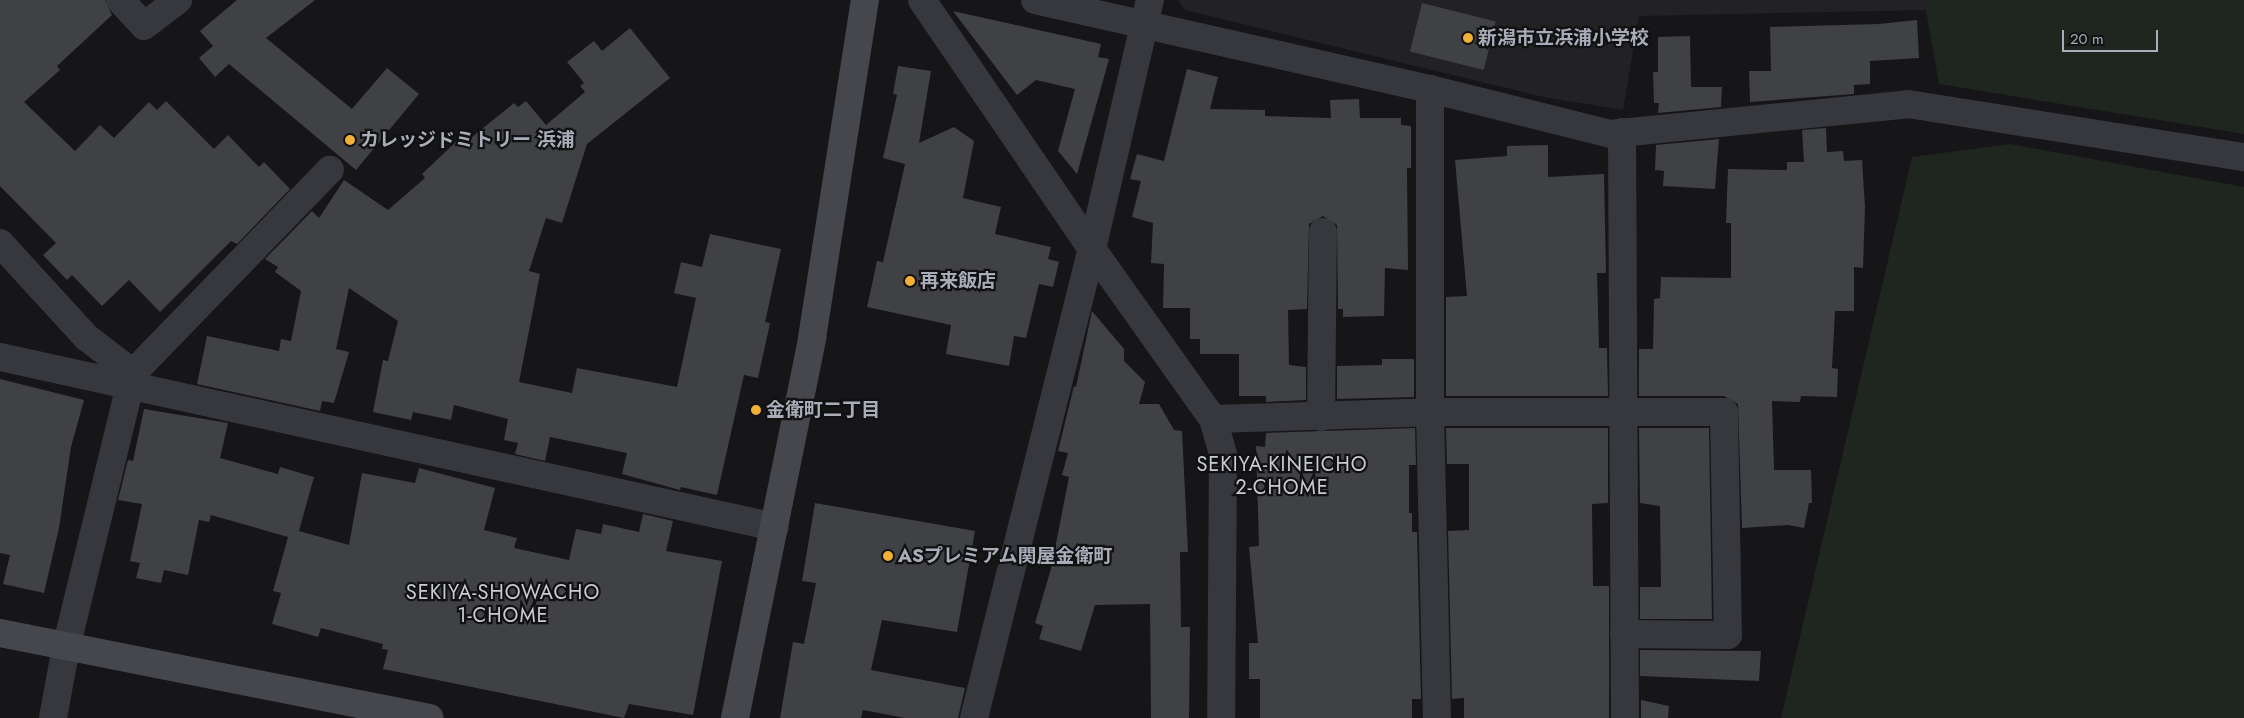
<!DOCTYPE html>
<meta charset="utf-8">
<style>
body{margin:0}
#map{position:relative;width:2244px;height:718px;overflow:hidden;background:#161618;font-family:Jost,"Noto Sans JP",sans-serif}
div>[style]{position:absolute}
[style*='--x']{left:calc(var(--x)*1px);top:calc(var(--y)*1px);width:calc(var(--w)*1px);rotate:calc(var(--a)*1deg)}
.built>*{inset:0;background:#222225}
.green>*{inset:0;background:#1e261f}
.building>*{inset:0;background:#404145;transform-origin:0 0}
.street>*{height:28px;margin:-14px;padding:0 14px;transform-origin:14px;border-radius:14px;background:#37383d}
.secondary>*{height:28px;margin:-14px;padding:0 14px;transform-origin:14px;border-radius:14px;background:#45474d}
.dots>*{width:14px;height:14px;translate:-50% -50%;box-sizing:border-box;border:2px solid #111113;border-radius:50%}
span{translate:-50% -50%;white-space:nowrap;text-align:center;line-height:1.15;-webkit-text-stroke:4.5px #111113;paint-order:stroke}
.poi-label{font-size:19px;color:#a8adb8;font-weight:700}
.left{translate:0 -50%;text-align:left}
.neighbourhood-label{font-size:20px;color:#c9ccd4;letter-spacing:1px}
.scale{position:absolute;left:2062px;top:30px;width:96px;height:22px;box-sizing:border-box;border:2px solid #a8adb8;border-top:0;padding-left:6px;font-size:15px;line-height:18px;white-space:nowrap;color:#a8adb8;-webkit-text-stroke:4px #111113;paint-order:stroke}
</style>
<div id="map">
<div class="built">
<i style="clip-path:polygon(1178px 0,1931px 0,1926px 10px,1639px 16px,1623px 110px,1543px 97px,1185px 10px)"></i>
</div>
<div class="green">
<i style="clip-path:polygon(1931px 0,2244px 0,2244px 134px,1939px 84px,1926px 10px)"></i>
<i style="clip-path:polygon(2010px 144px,2244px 187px,2244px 718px,1781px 718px,1912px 157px)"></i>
</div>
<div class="building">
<i style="clip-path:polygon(0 0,105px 0,112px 15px,57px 66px,60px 70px,24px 102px,75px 151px,100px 125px,114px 138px,149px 102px,157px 110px,166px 101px,214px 149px,228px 135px,259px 167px,264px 162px,290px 189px,237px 244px,231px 241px,160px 312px,129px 280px,102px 306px,72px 275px,67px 280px,43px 255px,56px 243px,0 186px)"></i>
<i style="clip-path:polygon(237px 0,315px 0,266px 38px,352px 109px,387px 68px,419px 94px,356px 170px,229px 64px,215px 77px,199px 58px,213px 46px,200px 31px)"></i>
<i style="left:1422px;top:3px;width:76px;height:50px;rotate:14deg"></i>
<i style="clip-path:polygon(953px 11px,1101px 44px,1098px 57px,1109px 59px,1077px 174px,1058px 151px,1075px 89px,1036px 80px,1017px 95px)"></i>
<i style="clip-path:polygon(1917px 20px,1919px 58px,1870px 61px,1870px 84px,1854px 85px,1854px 94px,1750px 102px,1749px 71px,1771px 71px,1770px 27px,1879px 24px)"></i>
<i style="clip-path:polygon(630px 28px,670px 78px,587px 144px,562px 223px,546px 218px,529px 271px,540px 274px,519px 382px,572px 393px,577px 368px,677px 387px,696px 298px,674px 293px,681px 262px,702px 267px,710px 234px,781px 249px,765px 322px,770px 323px,758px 378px,744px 375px,717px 495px,681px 487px,680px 490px,622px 474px,627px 453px,550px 437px,545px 461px,515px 454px,518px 443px,504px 440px,508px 419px,454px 405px,451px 420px,413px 412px,411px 420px,373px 412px,383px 360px,388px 361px,398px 321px,349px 288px,336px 349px,349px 352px,334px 403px,322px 401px,320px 411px,197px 384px,207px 336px,279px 351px,281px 339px,291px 341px,301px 291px,275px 272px,278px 267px,265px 259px,312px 211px,319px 218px,344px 180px,388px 210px,425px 178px,422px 174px,461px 137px,466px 142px,514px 103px,518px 107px,526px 101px,546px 125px,585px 92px,580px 86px,584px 83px,567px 62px,594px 41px,602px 51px)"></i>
<i style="clip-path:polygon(1690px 36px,1691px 87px,1722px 87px,1721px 107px,1658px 113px,1659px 103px,1654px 103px,1653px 72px,1658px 72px,1658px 37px)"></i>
<i style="clip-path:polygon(898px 66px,931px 71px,919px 143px,954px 127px,974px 141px,963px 198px,1001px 207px,995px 234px,1051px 247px,1048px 259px,1059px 262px,1053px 287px,1039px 284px,1026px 338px,1014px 336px,1009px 366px,946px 354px,951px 325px,867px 307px,877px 261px,883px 262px,905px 164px,883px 158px,897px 95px,893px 94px)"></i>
<i style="clip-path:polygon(1187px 69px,1218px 77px,1210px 109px,1265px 110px,1265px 116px,1331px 118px,1330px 100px,1359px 99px,1360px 118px,1401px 118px,1401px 125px,1411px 126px,1411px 168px,1407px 168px,1408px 270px,1385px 268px,1384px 316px,1343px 317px,1343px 309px,1338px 309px,1337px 225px,1323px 216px,1309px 224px,1307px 309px,1288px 310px,1289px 365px,1306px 367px,1306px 400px,1266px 402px,1266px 396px,1239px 396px,1239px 354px,1200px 354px,1200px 339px,1190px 339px,1190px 308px,1163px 308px,1164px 264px,1151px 263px,1153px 223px,1132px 217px,1141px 181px,1130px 179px,1137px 154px,1164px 161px)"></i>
<i style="clip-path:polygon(1826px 128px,1827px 152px,1843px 151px,1844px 161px,1862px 160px,1865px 207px,1863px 268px,1854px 267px,1854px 311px,1835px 311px,1832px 368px,1838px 369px,1837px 397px,1801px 396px,1800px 402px,1772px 401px,1774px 470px,1811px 470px,1812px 503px,1809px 503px,1804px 528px,1788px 525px,1742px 528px,1738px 404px,1724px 396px,1639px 396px,1639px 349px,1653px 349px,1654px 299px,1660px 298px,1661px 277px,1731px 278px,1731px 223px,1726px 223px,1728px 169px,1787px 170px,1787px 162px,1804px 162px,1802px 130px)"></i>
<i style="clip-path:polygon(1719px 139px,1715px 189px,1663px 186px,1664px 171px,1655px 170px,1656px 145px)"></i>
<i style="clip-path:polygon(1548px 145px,1548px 177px,1604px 174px,1606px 273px,1597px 273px,1599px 348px,1607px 348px,1608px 396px,1446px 396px,1446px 297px,1467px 296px,1455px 160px,1507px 156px,1507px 146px)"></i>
<i style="clip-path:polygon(1092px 311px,1124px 349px,1124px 361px,1145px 382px,1139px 404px,1159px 404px,1174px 430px,1182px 431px,1188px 552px,1180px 552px,1181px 627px,1190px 627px,1189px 718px,1151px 718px,1150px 604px,1095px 605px,1081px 651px,1039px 639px,1043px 626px,1035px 623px,1051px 569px,1069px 477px,1062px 475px,1068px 453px,1058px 451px,1074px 386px,1076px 387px)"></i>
<i style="clip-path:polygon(1382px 359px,1414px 359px,1414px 397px,1337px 399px,1337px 366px,1382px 365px)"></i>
<i style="clip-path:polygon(0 379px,84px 400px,71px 447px,59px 528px,44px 593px,3px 584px,10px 555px,0 553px)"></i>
<i style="clip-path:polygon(144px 409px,228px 423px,220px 458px,278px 474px,280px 467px,314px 477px,299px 531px,349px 545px,362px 473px,415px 483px,419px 468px,495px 488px,484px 530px,517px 538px,514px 548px,569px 560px,576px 529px,601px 534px,603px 524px,639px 532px,643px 514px,673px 521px,666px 551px,722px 561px,693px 715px,629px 704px,624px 718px,383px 669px,388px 650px,382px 649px,383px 644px,321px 628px,318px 637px,272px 624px,281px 593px,273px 591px,288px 537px,211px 515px,209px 522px,199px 520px,188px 575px,164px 570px,161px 583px,136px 578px,140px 563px,130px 561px,142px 504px,118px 500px,128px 460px,133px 461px)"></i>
<i style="clip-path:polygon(1415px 428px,1416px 465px,1409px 465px,1409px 513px,1412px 513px,1412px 532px,1417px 532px,1421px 699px,1412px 699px,1412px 718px,1260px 718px,1260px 679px,1249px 679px,1249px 643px,1258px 643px,1249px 547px,1259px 546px,1256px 446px,1265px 447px,1266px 433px)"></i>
<i style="clip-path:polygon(1446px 428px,1608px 428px,1608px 503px,1592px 504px,1593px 586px,1609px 586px,1609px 718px,1464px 718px,1464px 698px,1452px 699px,1448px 531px,1469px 530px,1469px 464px,1447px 464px)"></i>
<i style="clip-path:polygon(1639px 428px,1709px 428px,1712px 619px,1640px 619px,1640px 587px,1661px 587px,1660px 506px,1640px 503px)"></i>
<i style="clip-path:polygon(815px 503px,975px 531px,957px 632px,882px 620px,871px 670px,965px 688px,958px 718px,905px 718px,863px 710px,861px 718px,780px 718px,793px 642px,804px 644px,816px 583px,802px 581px)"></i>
<i style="clip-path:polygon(1640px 650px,1761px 651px,1759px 681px,1640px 676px)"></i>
<i style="clip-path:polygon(1641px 700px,1669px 706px,1668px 718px,1641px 718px)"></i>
</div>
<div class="street">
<i style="--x:120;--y:0;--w:35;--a:47"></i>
<i style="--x:144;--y:26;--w:43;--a:-37.4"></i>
<i style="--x:922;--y:0;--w:301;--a:55.7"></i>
<i style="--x:1092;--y:249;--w:209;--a:54.6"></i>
<i style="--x:1213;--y:419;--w:37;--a:74"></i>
<i style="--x:1223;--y:455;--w:263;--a:90.4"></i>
<i style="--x:1035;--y:0;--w:405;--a:12.7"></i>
<i style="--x:1430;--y:89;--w:186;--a:14"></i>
<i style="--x:1610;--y:134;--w:300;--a:-5.7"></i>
<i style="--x:1908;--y:104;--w:340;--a:9"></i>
<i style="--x:1430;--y:89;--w:323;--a:90"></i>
<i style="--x:1430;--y:412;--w:306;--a:88.7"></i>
<i style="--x:1622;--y:132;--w:586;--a:89.71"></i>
<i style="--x:0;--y:243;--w:127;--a:47.5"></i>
<i style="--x:86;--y:337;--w:59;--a:37.5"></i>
<i style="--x:133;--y:373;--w:282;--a:103.7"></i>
<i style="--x:66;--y:647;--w:72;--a:100.4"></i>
<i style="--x:0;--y:357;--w:793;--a:12.37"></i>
<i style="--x:133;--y:373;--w:283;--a:-45.9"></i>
<i style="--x:1321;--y:417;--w:185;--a:-89.4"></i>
<i style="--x:1213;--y:419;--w:217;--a:-1.8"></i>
<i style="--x:1430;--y:412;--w:294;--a:0"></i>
<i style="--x:1724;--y:412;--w:223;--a:89"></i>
<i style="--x:1728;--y:635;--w:104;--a:-179.4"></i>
<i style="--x:974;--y:718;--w:484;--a:-75.9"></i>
<i style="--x:1092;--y:249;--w:256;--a:-76.9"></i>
</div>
<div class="secondary">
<i style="--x:0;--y:633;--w:438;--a:11.2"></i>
<i style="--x:735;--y:718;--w:388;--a:-78.5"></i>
<i style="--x:812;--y:338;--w:342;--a:-81.1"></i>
</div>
<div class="dots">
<i style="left:1468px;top:38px;background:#f2b134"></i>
<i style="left:350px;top:140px;background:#f2b134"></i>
<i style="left:910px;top:281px;background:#f2b134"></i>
<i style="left:756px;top:410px;background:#f2b134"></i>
<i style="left:888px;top:556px;background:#f2b134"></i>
</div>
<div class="poi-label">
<span class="left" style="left:1478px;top:38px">新潟市立浜浦小学校</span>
<span class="left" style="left:360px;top:140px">カレッジドミトリー 浜浦</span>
<span class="left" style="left:920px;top:281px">再来飯店</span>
<span class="left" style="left:766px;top:410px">金衛町二丁目</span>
<span class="left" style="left:898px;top:556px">ASプレミアム関屋金衛町</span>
</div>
<div class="neighbourhood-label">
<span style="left:1282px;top:476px">SEKIYA-KINEICHO<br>2-CHOME</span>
<span style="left:503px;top:604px">SEKIYA-SHOWACHO<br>1-CHOME</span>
</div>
<div class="scale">20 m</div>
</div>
